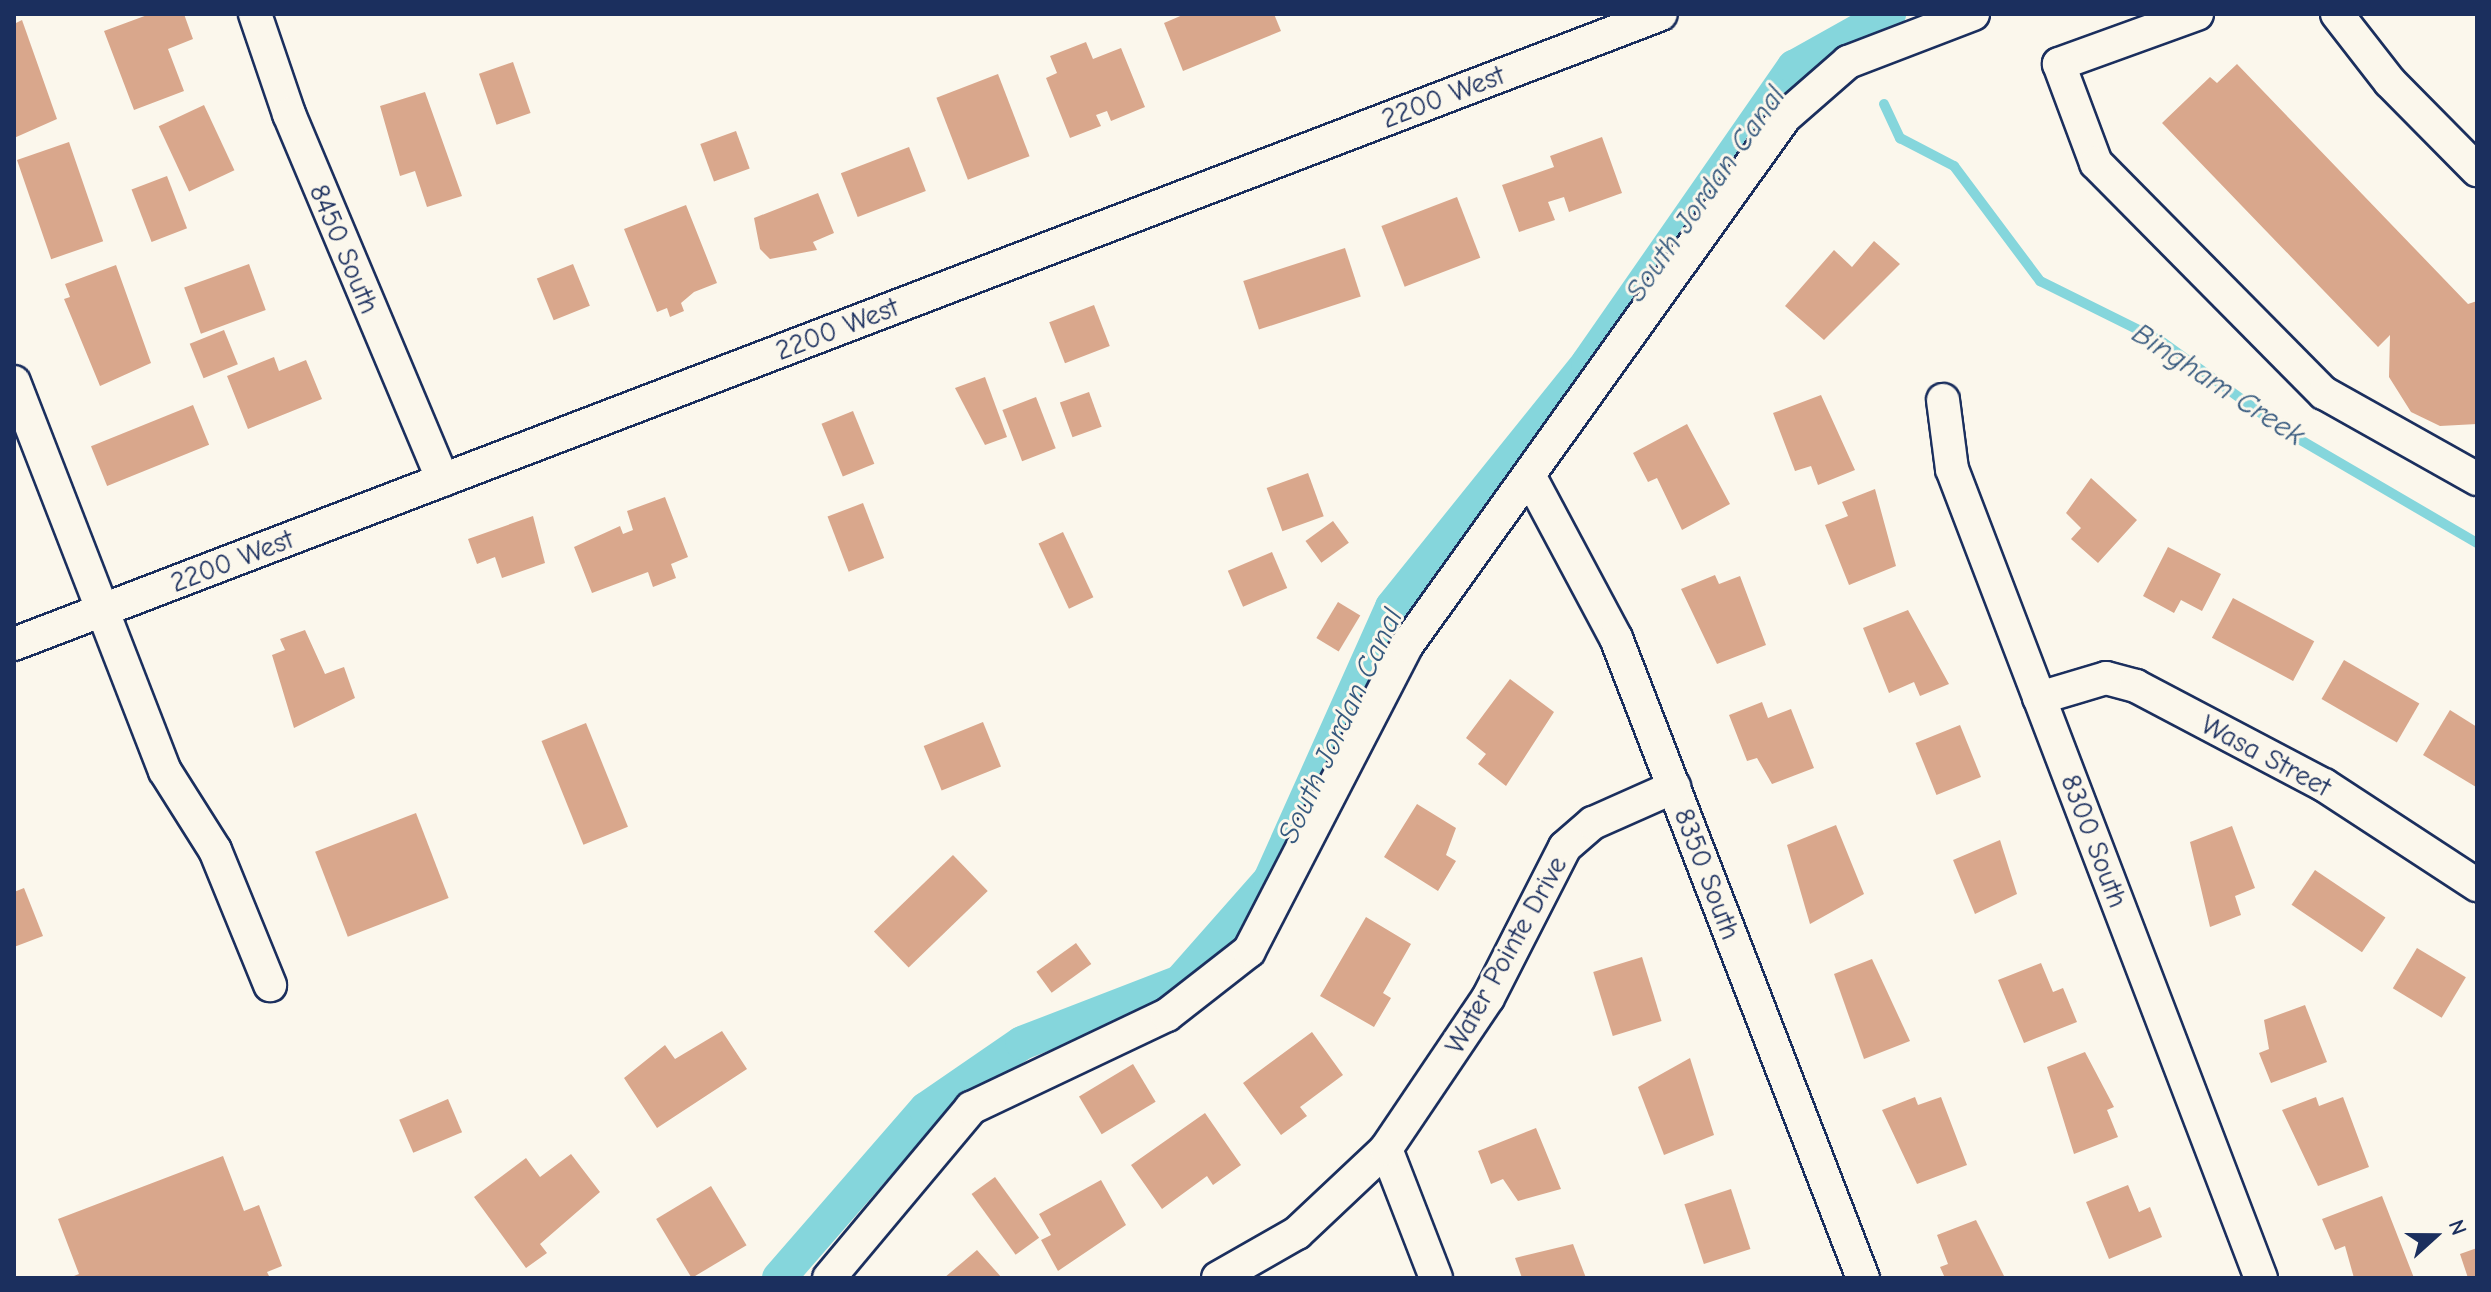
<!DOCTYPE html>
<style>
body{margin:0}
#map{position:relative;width:2491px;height:1292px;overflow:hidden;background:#fbf7ec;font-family:"Comic Neue",sans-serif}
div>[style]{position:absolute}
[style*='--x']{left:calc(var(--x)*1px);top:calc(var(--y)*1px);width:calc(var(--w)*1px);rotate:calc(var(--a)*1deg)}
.stream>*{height:10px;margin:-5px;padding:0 5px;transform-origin:5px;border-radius:5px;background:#85d6dc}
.canal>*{height:34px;margin:-17px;padding:0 17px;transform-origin:17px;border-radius:17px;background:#85d6dc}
.building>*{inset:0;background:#d9a78c;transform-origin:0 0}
.roads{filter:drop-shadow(2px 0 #1b2f5e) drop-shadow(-2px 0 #1b2f5e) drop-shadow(0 2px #1b2f5e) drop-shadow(0 -2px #1b2f5e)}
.minor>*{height:32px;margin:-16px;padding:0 16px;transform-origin:16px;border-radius:16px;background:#fbf7ec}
span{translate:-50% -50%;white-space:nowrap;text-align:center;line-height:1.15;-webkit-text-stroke:6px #fbf7ec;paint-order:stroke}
.street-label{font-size:28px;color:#1b2f5e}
.water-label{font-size:30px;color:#36597e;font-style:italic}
.frame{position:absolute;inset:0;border:16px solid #1b2f5e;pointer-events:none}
.north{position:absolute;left:2395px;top:1196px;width:80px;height:80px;-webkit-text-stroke:6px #fbf7ec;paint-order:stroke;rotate:69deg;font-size:22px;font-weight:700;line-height:32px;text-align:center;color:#1b2f5e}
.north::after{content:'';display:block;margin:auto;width:28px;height:36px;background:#1b2f5e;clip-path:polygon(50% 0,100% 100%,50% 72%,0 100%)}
</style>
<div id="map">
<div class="stream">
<i style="--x:1884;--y:104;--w:38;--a:65"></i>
<i style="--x:1900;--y:138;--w:61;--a:27.4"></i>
<i style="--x:1954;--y:166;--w:144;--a:53.2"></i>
<i style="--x:2040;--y:281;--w:135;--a:26.4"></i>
<i style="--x:2161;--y:341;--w:155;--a:35.8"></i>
<i style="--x:2287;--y:432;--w:220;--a:30.3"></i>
</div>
<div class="canal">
<i style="--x:779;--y:1278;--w:224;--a:-49"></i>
<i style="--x:926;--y:1109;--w:116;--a:-34.5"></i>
<i style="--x:1022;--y:1043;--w:169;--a:-21.1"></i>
<i style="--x:1180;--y:982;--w:136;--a:-48.6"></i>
<i style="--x:1270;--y:880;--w:299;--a:-65.9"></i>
<i style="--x:1392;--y:607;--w:313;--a:-51.2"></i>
<i style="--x:1588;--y:363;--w:361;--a:-55.2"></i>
<i style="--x:1794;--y:67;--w:109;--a:-29.2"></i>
</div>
<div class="building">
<i style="clip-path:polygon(150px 14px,184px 14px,193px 39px,168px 49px,184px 91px,134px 110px,104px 31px)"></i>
<i style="clip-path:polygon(1185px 14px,1274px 14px,1281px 31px,1183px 71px,1164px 23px)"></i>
<i style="clip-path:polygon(22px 20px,57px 119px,14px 138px,14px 24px)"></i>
<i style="clip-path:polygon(1086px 42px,1093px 59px,1121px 48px,1145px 107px,1111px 121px,1107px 111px,1096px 115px,1101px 126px,1070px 138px,1046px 78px,1057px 73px,1050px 56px)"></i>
<i style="left:513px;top:62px;width:54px;height:36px;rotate:71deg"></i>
<i style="clip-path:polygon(2237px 64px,2468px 304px,2477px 301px,2477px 424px,2440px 426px,2411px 412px,2389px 377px,2390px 335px,2378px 347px,2162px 123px,2210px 77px,2217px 83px)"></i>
<i style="left:998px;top:74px;width:88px;height:66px;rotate:69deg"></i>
<i style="clip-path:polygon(425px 92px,462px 196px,427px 207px,415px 171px,400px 176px,380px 106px)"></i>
<i style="left:204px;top:105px;width:72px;height:50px;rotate:65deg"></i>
<i style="left:736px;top:131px;width:40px;height:38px;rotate:70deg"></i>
<i style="clip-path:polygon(1602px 137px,1622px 193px,1569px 212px,1564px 197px,1548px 202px,1555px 220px,1519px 232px,1502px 185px,1554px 167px,1550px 156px)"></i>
<i style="left:69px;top:142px;width:105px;height:55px;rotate:71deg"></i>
<i style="left:909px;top:147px;width:47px;height:73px;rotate:69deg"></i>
<i style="left:167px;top:176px;width:56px;height:38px;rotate:69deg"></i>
<i style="clip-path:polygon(818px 193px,834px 233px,813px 242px,817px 250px,770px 259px,760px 249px,754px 218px)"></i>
<i style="left:1457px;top:197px;width:65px;height:81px;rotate:69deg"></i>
<i style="clip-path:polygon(686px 205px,717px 283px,694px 292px,681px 303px,684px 311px,670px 317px,667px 308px,657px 312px,624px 229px)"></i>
<i style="clip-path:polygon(1874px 241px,1900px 264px,1824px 340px,1785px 306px,1834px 250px,1852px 267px)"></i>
<i style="left:1345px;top:248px;width:51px;height:107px;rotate:72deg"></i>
<i style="left:249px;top:264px;width:49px;height:69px;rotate:70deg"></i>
<i style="left:573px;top:264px;width:45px;height:39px;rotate:68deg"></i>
<i style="clip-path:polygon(116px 265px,151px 363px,100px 386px,64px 299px,70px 297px,65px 284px)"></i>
<i style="left:1094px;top:305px;width:44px;height:48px;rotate:69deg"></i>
<i style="left:224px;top:330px;width:37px;height:37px;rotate:68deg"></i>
<i style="clip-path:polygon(274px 357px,279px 371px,306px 360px,322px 399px,248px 429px,227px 376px)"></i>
<i style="clip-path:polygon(985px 377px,1007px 437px,985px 445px,955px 388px)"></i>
<i style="left:1089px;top:392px;width:37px;height:31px;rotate:70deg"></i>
<i style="clip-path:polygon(1821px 395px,1855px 470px,1818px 485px,1811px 466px,1795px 471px,1773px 413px)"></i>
<i style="left:1036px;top:397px;width:55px;height:36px;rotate:69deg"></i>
<i style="left:193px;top:405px;width:43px;height:110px;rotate:68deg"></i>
<i style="left:853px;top:411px;width:57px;height:34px;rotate:68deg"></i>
<i style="clip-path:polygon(1687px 424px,1730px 504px,1682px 530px,1657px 478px,1648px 482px,1633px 453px)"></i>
<i style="left:1308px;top:473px;width:46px;height:44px;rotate:70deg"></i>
<i style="clip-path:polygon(2091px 478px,2137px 520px,2098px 563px,2071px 539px,2081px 528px,2066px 513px)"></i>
<i style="clip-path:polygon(1875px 489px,1896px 566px,1849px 585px,1825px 525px,1848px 516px,1842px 502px)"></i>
<i style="clip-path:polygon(665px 497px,688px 557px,671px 564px,676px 578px,653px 587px,648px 572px,592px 593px,574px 547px,620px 526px,623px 534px,633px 530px,627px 511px)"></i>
<i style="left:863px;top:503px;width:59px;height:38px;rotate:69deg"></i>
<i style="clip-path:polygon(533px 516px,545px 563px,502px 578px,495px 557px,477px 564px,468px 539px)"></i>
<i style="left:1333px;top:521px;width:27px;height:34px;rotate:54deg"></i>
<i style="left:1063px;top:532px;width:72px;height:27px;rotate:65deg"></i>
<i style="clip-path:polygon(2168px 547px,2221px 574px,2202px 611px,2181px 600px,2174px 613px,2143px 596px)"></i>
<i style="left:1272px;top:552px;width:39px;height:48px;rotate:67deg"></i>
<i style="clip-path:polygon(1715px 575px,1719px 584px,1740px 576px,1766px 645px,1717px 664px,1681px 589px)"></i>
<i style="left:2233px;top:598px;width:92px;height:45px;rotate:28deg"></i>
<i style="left:1338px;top:602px;width:26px;height:42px;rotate:31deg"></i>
<i style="clip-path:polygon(1908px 610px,1949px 684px,1920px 696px,1914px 682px,1889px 693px,1863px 628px)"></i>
<i style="clip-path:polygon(305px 630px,325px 674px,344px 667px,355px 698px,294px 728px,272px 655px,285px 650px,280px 639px)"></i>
<i style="left:2344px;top:660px;width:87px;height:45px;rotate:30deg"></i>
<i style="clip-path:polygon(1510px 679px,1554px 712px,1506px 786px,1478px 764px,1486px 754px,1466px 738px)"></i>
<i style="clip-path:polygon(1762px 702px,1768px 718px,1791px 709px,1814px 768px,1772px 784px,1757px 758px,1747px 761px,1729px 715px)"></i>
<i style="clip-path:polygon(2450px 710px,2477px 727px,2476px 787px,2423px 755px)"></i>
<i style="left:983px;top:722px;width:48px;height:64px;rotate:68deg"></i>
<i style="left:586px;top:723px;width:112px;height:48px;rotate:68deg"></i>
<i style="left:1960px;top:725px;width:56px;height:48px;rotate:68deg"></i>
<i style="clip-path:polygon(1417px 804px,1456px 828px,1446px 855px,1456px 861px,1438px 891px,1384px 857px)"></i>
<i style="left:416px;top:813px;width:91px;height:108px;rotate:69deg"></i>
<i style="clip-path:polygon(1836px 825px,1864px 894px,1810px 924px,1787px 845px)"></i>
<i style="clip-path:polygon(2232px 826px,2255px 888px,2235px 896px,2241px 915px,2210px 927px,2190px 842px)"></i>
<i style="clip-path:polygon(2000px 840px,2017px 894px,1975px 914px,1953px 860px)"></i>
<i style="left:953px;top:855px;width:50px;height:110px;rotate:46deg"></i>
<i style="left:2315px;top:870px;width:85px;height:42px;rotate:34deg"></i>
<i style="clip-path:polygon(24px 888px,43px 936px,14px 947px,14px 892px)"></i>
<i style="clip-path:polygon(1366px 917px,1411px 944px,1383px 993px,1391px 998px,1374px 1027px,1320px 996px)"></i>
<i style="left:1076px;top:943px;width:26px;height:49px;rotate:54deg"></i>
<i style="left:2417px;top:948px;width:57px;height:47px;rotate:31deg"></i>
<i style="left:1642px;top:957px;width:67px;height:51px;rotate:73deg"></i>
<i style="clip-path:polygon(1872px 959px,1910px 1041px,1864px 1059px,1834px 974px)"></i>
<i style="clip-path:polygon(2041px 963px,2053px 992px,2063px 988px,2077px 1022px,2024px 1043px,1998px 980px)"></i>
<i style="clip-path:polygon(2305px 1005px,2327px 1062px,2271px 1083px,2259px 1053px,2269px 1049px,2264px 1020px)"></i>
<i style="clip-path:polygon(722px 1031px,747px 1069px,657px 1128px,624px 1078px,665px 1045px,675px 1059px)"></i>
<i style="clip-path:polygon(1312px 1032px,1343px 1075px,1300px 1107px,1307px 1116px,1281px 1135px,1243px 1083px)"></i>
<i style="clip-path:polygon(2085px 1052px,2114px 1107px,2107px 1110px,2118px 1137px,2074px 1154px,2047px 1067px)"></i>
<i style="clip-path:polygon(1690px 1058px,1714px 1135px,1664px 1155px,1638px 1087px)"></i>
<i style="left:1133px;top:1064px;width:44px;height:63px;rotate:59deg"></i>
<i style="clip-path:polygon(1915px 1097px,1918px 1105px,1941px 1097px,1967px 1165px,1917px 1184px,1882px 1110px)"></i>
<i style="clip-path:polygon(2316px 1097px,2319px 1106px,2343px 1097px,2369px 1167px,2318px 1186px,2282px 1110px)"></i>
<i style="left:448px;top:1099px;width:36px;height:53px;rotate:67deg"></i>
<i style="clip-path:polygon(1205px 1113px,1241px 1165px,1213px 1185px,1207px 1176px,1162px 1209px,1131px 1165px)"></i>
<i style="clip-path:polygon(1536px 1128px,1561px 1189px,1518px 1201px,1503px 1179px,1491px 1184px,1478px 1151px)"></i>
<i style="clip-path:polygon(571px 1154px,600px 1192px,540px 1244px,547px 1253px,526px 1268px,474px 1197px,526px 1158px,540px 1177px)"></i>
<i style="clip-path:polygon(223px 1156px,244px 1211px,259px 1205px,282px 1266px,267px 1272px,270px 1278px,69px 1278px,79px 1274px,58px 1219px)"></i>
<i style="left:995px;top:1177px;width:75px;height:29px;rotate:54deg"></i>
<i style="clip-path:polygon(1101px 1180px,1126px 1225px,1058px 1271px,1041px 1240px,1051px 1235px,1039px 1214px)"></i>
<i style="clip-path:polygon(2128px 1185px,2139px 1212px,2150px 1207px,2162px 1237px,2109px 1259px,2086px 1202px)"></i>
<i style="left:711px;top:1186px;width:69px;height:64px;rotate:59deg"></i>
<i style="left:1731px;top:1189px;width:63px;height:49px;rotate:72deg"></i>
<i style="clip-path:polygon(2382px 1196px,2414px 1278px,2354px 1278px,2345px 1246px,2335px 1250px,2322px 1219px)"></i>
<i style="clip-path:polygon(1976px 1220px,2005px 1278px,1945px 1278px,1940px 1267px,1948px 1264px,1937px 1235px)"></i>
<i style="clip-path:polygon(1573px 1244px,1586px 1278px,1522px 1278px,1515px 1258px)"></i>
<i style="clip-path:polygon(2477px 1248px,2477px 1278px,2468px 1278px,2460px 1254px)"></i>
<i style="clip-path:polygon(977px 1250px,1002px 1278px,944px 1278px)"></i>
</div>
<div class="roads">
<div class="minor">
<i style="--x:255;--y:14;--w:106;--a:71.2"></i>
<i style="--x:289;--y:114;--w:397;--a:67.2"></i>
<i style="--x:2197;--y:14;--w:147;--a:160.1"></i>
<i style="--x:2059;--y:64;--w:106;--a:69.5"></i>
<i style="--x:2096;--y:163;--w:324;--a:45.3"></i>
<i style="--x:2324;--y:393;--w:176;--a:29.3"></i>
<i style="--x:2337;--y:14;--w:86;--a:52.1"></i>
<i style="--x:2390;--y:82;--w:124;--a:45.3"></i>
<i style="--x:14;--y:382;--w:417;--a:68.8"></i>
<i style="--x:165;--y:771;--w:93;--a:57.7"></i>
<i style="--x:215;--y:850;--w:146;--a:67.8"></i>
<i style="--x:1943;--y:400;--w:70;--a:82.6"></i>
<i style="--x:1952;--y:469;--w:866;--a:69.1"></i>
<i style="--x:1531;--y:479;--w:180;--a:61.9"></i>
<i style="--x:1616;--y:638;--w:686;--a:68.9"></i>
<i style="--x:14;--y:644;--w:1763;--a:-20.93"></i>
<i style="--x:2039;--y:698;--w:70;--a:-16.6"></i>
<i style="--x:2106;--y:678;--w:31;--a:15"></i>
<i style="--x:2136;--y:686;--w:212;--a:27.8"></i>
<i style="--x:2324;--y:785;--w:183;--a:33.2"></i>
<i style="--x:1386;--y:1149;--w:138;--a:68.8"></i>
<i style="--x:829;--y:1278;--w:222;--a:-50.1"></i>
<i style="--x:971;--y:1108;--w:217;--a:-25.4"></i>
<i style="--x:1167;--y:1015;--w:104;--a:-38"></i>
<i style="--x:1249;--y:951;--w:344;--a:-62.7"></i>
<i style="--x:1407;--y:645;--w:649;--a:-54.4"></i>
<i style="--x:1785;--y:117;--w:84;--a:-41.1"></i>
<i style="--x:1848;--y:62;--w:134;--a:-21"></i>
<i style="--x:1218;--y:1278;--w:91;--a:-29.7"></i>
<i style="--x:1297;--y:1233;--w:122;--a:-43.3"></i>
<i style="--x:1386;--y:1149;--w:182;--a:-56"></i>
<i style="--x:1488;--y:998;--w:169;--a:-63"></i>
<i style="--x:1565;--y:847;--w:37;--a:-41"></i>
<i style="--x:1593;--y:823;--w:89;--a:-24"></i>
</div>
</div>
<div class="street-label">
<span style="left:1443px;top:97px;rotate:-21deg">2200 West</span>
<span style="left:344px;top:249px;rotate:67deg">8450 South</span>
<span style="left:837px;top:329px;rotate:-21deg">2200 West</span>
<span style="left:232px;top:561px;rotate:-21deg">2200 West</span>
<span style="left:2266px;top:756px;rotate:28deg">Wasa Street</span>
<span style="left:2094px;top:841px;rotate:69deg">8300 South</span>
<span style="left:1707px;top:874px;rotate:69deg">8350 South</span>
<span style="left:1506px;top:955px;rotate:-61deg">Water Pointe Drive</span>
</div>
<div class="water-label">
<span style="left:1706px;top:194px;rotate:-55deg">South Jordan Canal</span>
<span style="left:2218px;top:385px;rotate:33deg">Bingham Creek</span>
<span style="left:1341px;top:726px;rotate:-65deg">South Jordan Canal</span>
</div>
<div class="frame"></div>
<div class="north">N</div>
</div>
